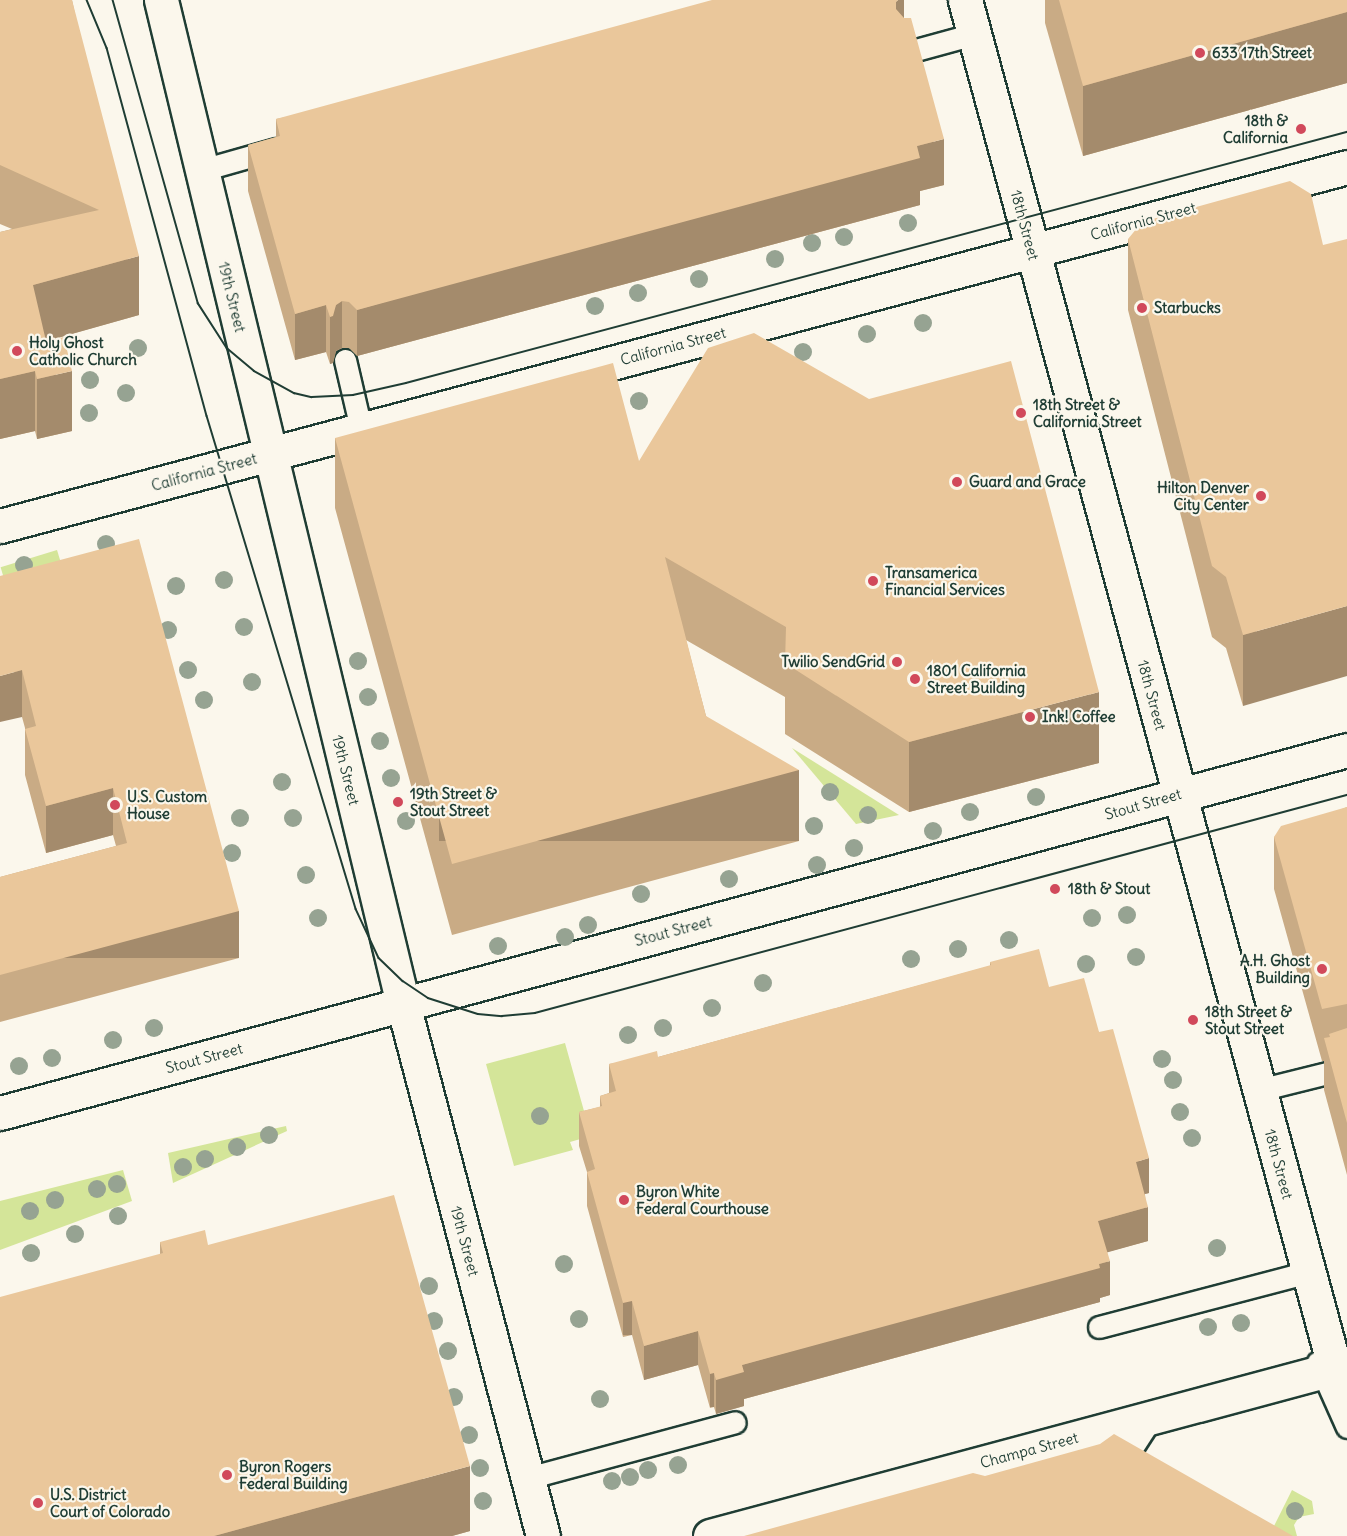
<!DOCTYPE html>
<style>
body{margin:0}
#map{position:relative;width:1347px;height:1536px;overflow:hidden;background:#fbf7ec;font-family:Delius,sans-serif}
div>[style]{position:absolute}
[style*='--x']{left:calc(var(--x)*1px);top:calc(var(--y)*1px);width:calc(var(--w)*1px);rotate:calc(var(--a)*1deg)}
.green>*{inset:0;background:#d4e599;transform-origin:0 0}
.roads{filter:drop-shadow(2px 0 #1f3d34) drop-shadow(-2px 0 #1f3d34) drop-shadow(0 2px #1f3d34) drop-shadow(0 -2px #1f3d34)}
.service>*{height:21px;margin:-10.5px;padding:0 10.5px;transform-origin:10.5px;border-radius:10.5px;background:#fbf7ec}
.tertiary>*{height:33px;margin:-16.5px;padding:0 16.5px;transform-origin:16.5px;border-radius:16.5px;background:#fbf7ec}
.secondary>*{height:33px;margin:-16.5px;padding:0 16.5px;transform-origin:16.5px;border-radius:16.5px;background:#fbf7ec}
.tram>*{height:1.5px;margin:-0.75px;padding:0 0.75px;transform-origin:0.75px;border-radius:0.75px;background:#1f3d34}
.trees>*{width:18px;height:18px;margin:-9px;border-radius:50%;background:#96a392}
.wall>*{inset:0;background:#c9ab85}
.shaded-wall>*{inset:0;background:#a48b6c;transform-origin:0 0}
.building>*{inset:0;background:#eac79b}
.dots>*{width:16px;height:16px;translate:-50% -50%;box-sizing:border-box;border:3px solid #fbf7ec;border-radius:50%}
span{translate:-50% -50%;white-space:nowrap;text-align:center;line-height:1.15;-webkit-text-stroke:4.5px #fbf7ec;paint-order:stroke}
.poi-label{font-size:15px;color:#1f3d34;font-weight:700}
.left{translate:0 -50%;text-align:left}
.right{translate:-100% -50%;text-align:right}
.street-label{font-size:15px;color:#1f3d34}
</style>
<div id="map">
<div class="green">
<i style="left:57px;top:550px;width:17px;height:59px;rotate:73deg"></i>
<i style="clip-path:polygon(792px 748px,899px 815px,856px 824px)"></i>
<i style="clip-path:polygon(565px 1043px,591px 1136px,570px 1142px,573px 1150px,514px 1166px,486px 1064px)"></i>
<i style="clip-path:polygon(286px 1126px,287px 1131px,173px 1183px,168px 1153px)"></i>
<i style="clip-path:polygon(123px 1170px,132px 1201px,0 1250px,0 1201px)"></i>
<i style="clip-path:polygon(1292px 1490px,1312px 1501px,1314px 1514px,1299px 1517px,1294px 1525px,1297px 1536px,1288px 1536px,1274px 1526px)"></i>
</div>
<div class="roads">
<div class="service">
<i style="--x:908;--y:52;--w:68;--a:-15.3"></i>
<i style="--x:202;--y:170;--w:77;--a:-15.8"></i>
<i style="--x:345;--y:360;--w:71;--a:76.9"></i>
<i style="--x:1259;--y:1090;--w:91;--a:-14"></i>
<i style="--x:1099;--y:1327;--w:217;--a:-14.7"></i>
<i style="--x:1318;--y:1362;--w:71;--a:66"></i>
<i style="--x:1119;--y:1468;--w:61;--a:-57.1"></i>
<i style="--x:528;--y:1478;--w:214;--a:-15.1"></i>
</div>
<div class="tertiary">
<i style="--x:161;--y:0;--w:1033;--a:76.45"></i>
<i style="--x:403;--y:1004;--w:550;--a:75.26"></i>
<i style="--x:0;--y:526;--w:1394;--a:-14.92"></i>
</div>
<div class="secondary">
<i style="--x:965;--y:0;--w:1418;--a:74.88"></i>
<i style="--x:1335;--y:1369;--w:20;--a:53"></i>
<i style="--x:0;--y:1113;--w:1395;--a:-15.08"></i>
<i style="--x:710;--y:1536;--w:660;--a:-15.03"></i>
</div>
</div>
<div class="tram">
<i style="--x:87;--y:0;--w:52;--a:67.4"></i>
<i style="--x:107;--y:48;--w:381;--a:74.8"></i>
<i style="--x:207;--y:416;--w:515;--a:73.18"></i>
<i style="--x:356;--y:909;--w:54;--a:64.9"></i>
<i style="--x:379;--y:958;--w:33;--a:44"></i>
<i style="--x:403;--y:981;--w:30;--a:34"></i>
<i style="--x:428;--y:998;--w:52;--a:17.7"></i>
<i style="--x:478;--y:1014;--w:24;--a:5"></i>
<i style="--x:502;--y:1016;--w:33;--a:-5"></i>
<i style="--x:535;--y:1013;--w:841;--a:-15.03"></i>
<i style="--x:113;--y:0;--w:315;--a:74.3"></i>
<i style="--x:198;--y:303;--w:54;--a:57.2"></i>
<i style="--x:227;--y:348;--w:35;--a:40"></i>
<i style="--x:254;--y:371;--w:46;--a:28.8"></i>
<i style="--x:294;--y:393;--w:18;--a:13"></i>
<i style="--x:312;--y:397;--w:41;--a:-2.8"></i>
<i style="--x:353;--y:395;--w:54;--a:-12.8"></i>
<i style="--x:406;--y:383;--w:974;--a:-14.94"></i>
</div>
<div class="trees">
<i style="left:908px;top:223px"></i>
<i style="left:844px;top:237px"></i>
<i style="left:812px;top:243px"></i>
<i style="left:775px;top:259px"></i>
<i style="left:699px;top:279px"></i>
<i style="left:638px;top:293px"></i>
<i style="left:595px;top:306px"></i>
<i style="left:923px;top:323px"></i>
<i style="left:867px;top:334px"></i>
<i style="left:138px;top:348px"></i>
<i style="left:803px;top:352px"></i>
<i style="left:90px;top:380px"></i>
<i style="left:126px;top:393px"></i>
<i style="left:639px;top:401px"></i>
<i style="left:89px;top:413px"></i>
<i style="left:106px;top:544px"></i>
<i style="left:24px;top:565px"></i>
<i style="left:224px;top:580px"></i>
<i style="left:176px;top:586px"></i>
<i style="left:244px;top:627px"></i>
<i style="left:168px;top:630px"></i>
<i style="left:358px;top:661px"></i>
<i style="left:188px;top:670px"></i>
<i style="left:252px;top:682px"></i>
<i style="left:368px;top:697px"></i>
<i style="left:204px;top:700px"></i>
<i style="left:380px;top:741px"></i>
<i style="left:391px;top:778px"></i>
<i style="left:282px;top:782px"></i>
<i style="left:830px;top:792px"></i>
<i style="left:1036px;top:797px"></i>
<i style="left:970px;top:812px"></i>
<i style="left:868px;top:815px"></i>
<i style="left:240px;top:818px"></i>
<i style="left:293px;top:818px"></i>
<i style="left:406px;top:821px"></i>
<i style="left:814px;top:826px"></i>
<i style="left:933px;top:831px"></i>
<i style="left:854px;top:848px"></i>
<i style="left:232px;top:853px"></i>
<i style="left:817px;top:865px"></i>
<i style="left:306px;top:875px"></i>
<i style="left:729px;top:879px"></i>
<i style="left:641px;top:894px"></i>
<i style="left:1127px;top:915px"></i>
<i style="left:318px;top:918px"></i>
<i style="left:1092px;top:918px"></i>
<i style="left:588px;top:925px"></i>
<i style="left:565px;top:937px"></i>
<i style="left:1009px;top:940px"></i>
<i style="left:498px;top:946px"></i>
<i style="left:958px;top:949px"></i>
<i style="left:1136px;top:957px"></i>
<i style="left:911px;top:959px"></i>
<i style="left:1086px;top:964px"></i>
<i style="left:763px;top:983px"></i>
<i style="left:712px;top:1008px"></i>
<i style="left:154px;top:1028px"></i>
<i style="left:663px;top:1028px"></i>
<i style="left:628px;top:1035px"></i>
<i style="left:113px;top:1040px"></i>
<i style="left:52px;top:1058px"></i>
<i style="left:1162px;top:1059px"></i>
<i style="left:19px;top:1066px"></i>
<i style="left:1173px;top:1080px"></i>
<i style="left:1180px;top:1112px"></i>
<i style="left:540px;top:1116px"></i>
<i style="left:269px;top:1135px"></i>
<i style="left:1192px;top:1138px"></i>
<i style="left:237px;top:1147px"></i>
<i style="left:205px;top:1159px"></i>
<i style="left:183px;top:1167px"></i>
<i style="left:117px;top:1184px"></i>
<i style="left:97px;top:1189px"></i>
<i style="left:55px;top:1200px"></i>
<i style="left:30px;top:1211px"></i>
<i style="left:118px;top:1216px"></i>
<i style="left:75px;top:1234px"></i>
<i style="left:1217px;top:1248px"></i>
<i style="left:31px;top:1253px"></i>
<i style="left:564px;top:1264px"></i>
<i style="left:429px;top:1286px"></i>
<i style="left:579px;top:1319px"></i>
<i style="left:434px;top:1321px"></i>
<i style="left:1241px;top:1323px"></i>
<i style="left:1208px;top:1327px"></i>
<i style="left:448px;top:1351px"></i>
<i style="left:454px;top:1397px"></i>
<i style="left:600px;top:1399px"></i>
<i style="left:469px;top:1435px"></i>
<i style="left:678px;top:1465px"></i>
<i style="left:480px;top:1468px"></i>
<i style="left:648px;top:1470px"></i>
<i style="left:630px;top:1477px"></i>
<i style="left:612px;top:1481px"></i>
<i style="left:483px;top:1501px"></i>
<i style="left:1295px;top:1511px"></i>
</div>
<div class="wall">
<i style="clip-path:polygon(0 0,72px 0,139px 315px,46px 341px,72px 431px,37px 439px,35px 431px,0 439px,0 232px,12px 229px,0 224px)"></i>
<i style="clip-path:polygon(904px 0,904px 18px,944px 185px,920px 191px,920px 205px,357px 356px,349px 348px,342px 348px,336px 351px,333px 363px,330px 364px,326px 352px,295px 360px,248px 191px,248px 145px,276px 137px,276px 119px)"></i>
<i style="clip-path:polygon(1045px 0,1347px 0,1347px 83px,1083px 156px,1045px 23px)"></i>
<i style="clip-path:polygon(1128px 239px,1323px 245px,1243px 706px,1226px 648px,1212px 637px,1128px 310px)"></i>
<i style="clip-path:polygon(335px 438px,639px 461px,1099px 763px,909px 812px,785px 734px,785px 697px,686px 640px,706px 716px,799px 841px,452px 935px,335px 508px)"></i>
<i style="clip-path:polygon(0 576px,239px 958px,0 1022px,0 877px,116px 846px,113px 835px,46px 853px,25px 775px,25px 728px,22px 717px)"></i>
<i style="clip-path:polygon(1347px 793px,1347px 1175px,1324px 1090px,1324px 1061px,1322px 1061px,1274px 889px,1274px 837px,1347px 807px)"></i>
<i style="clip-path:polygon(990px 962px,1049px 987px,1099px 1032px,1149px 1193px,1145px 1194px,1148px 1241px,1107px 1252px,1110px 1295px,1100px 1298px,1100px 1302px,744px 1399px,744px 1406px,716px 1414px,714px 1407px,710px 1408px,698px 1365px,644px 1380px,632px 1335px,623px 1337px,587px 1206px,587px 1172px,579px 1146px,579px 1112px,600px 1107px,600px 1096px,609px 1093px,609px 1064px,658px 1057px,990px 966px)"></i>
<i style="clip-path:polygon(160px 1242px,208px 1245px,470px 1531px,452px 1536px,0 1536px,160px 1254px)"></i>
</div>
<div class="shaded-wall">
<i style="clip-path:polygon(898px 0,904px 0,904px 40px,896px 48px,896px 2px)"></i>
<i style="clip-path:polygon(1347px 12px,1347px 83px,1083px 156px,1083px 86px)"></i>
<i style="clip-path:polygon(944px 139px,944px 185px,920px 191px,920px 205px,357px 356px,357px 310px,917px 146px)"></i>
<i style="clip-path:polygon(139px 256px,139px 315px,33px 345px,33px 285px)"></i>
<i style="clip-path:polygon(342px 301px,342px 348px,336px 351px,333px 363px,330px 364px,330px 317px,336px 305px)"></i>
<i style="clip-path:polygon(326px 305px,326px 352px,295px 360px,295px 314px)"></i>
<i style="clip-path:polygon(35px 371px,35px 431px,0 439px,0 379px)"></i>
<i style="clip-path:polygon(72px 371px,72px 431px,37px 439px,37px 379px)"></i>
<i style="clip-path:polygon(1347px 606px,1347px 676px,1243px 706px,1243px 635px)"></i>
<i style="clip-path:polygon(22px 670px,22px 717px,0 722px,0 676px)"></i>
<i style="clip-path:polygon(1099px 692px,1099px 763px,909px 812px,909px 742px)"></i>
<i style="left:799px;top:770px;width:71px;height:360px;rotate:90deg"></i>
<i style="clip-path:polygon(113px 788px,113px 835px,46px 853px,46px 806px)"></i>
<i style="left:239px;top:911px;width:47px;height:247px;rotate:90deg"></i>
<i style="clip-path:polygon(1149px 1158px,1149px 1193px,1136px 1196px,1136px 1162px)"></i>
<i style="clip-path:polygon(1148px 1207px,1148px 1241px,1098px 1255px,1098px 1221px)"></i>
<i style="clip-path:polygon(1110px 1261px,1110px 1295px,1100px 1298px,1100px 1302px,744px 1399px,744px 1406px,716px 1414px,716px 1380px,742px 1365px)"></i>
<i style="left:632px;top:1301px;width:34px;height:9px;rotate:90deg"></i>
<i style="clip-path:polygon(698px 1331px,698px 1365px,644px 1380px,644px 1346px)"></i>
<i style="left:714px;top:1373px;width:34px;height:4px;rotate:90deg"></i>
<i style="clip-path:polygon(470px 1466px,470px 1531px,452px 1536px,214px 1536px)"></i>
</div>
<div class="building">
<i style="clip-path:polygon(0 0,72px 0,139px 256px,33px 285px,46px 341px,64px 337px,72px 371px,37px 379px,35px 371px,0 379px,0 232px,99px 210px,0 165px)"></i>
<i style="clip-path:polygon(712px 0,898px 0,896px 2px,896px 9px,904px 18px,911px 18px,944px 139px,917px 146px,920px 158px,357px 310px,349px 302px,342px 301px,336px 305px,333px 316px,330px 317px,326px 305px,295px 314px,248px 145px,280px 136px,276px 119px)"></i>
<i style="clip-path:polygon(1059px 0,1347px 0,1347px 12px,1083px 86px)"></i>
<i style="clip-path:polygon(1290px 181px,1311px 194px,1323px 245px,1347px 239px,1347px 606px,1243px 635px,1226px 577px,1212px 566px,1128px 239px,1142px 222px)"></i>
<i style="clip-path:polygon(754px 333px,869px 399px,1011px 361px,1099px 692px,909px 742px,785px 663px,786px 627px,665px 557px,706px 716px,799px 770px,452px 864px,335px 438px,613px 363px,639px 461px,708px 348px)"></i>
<i style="clip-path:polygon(139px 539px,239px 911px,0 975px,0 877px,127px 843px,113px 788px,46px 806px,25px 729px,36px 726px,22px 670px,0 676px,0 576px)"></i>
<i style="clip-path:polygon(1347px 807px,1347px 1004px,1322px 1009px,1274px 837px,1281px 826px)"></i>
<i style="clip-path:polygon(1039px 949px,1049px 987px,1084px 978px,1099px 1032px,1113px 1029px,1149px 1158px,1136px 1162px,1148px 1207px,1098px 1221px,1110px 1261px,1099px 1264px,1100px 1268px,742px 1365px,744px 1372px,716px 1380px,714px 1373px,710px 1374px,698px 1331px,644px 1346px,632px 1301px,623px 1303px,587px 1172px,595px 1169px,579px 1112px,602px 1106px,600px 1096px,616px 1091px,609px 1064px,657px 1051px,658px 1057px,991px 965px,990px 962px)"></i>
<i style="clip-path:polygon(1347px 1028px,1347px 1123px,1324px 1038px,1330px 1037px,1329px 1034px)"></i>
<i style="clip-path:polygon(394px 1195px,470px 1466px,214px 1536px,0 1536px,0 1297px,163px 1253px,160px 1242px,205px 1230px,208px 1245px)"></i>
<i style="clip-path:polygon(1114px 1434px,1293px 1536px,744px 1536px,973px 1473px,985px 1476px,1100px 1444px)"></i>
</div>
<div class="dots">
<i style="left:1200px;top:53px;background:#d1495b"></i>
<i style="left:1301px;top:129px;background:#d1495b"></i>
<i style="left:1142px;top:308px;background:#d1495b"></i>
<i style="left:17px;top:351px;background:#d1495b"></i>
<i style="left:1021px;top:413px;background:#d1495b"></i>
<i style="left:957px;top:482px;background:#d1495b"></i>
<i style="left:1261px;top:496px;background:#d1495b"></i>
<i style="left:873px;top:581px;background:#d1495b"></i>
<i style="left:897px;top:662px;background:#d1495b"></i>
<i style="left:915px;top:679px;background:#d1495b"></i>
<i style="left:1030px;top:717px;background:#d1495b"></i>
<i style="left:398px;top:802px;background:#d1495b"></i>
<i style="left:115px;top:805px;background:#d1495b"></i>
<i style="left:1055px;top:889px;background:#d1495b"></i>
<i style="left:1322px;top:969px;background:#d1495b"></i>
<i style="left:1193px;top:1020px;background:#d1495b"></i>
<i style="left:624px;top:1200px;background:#d1495b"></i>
<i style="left:227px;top:1475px;background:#d1495b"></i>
<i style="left:38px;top:1503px;background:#d1495b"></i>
</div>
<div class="poi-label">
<span class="left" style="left:1212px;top:53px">633 17th Street</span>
<span class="right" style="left:1288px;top:129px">18th &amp;<br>California</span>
<span class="left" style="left:1154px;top:308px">Starbucks</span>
<span class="left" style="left:29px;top:351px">Holy Ghost<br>Catholic Church</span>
<span class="left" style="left:1033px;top:413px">18th Street &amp;<br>California Street</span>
<span class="left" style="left:969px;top:482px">Guard and Grace</span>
<span class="right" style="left:1249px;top:496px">Hilton Denver<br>City Center</span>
<span class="left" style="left:885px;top:581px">Transamerica<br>Financial Services</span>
<span class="right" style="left:885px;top:662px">Twilio SendGrid</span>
<span class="left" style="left:927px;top:679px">1801 California<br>Street Building</span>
<span class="left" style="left:1042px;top:717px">Ink! Coffee</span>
<span class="left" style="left:410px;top:802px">19th Street &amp;<br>Stout Street</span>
<span class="left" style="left:127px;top:805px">U.S. Custom<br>House</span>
<span class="left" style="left:1068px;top:889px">18th &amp; Stout</span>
<span class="right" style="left:1310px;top:969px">A.H. Ghost<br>Building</span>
<span class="left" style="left:1205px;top:1020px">18th Street &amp;<br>Stout Street</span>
<span class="left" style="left:636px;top:1200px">Byron White<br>Federal Courthouse</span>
<span class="left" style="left:239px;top:1475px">Byron Rogers<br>Federal Building</span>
<span class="left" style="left:50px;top:1503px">U.S. District<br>Court of Colorado</span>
</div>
<div class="street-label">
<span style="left:1143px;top:221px;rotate:-15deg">California Street</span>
<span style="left:1025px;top:225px;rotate:75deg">18th Street</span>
<span style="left:232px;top:297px;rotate:76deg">19th Street</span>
<span style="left:673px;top:346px;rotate:-15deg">California Street</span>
<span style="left:204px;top:472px;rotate:-15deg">California Street</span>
<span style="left:1152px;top:695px;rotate:75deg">18th Street</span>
<span style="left:346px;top:770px;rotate:76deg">19th Street</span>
<span style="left:1143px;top:804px;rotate:-16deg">Stout Street</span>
<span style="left:673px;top:931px;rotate:-15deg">Stout Street</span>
<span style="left:204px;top:1058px;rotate:-15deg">Stout Street</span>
<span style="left:1279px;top:1164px;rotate:75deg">18th Street</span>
<span style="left:465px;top:1241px;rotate:75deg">19th Street</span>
<span style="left:1029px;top:1450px;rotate:-15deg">Champa Street</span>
</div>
</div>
